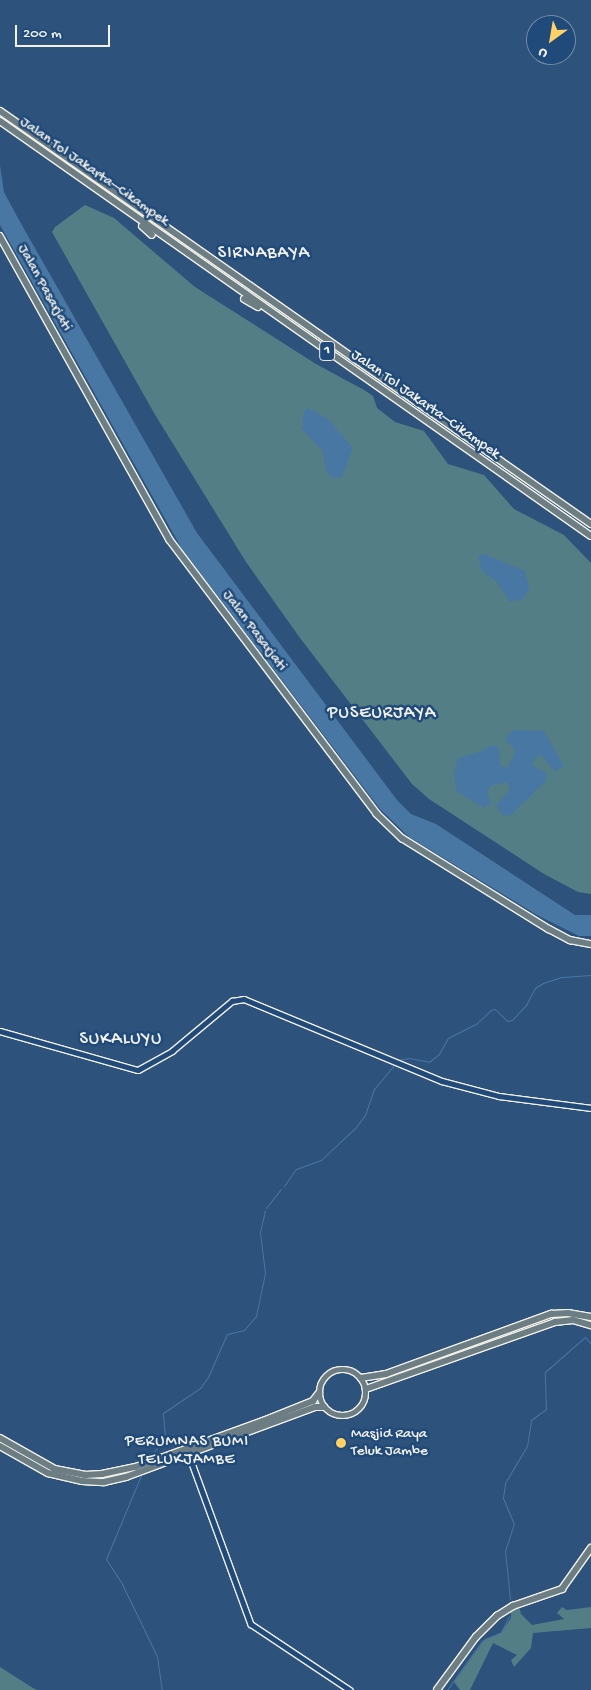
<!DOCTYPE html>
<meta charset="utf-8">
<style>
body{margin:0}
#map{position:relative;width:591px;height:1690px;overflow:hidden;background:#2d527c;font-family:"Gochi Hand",sans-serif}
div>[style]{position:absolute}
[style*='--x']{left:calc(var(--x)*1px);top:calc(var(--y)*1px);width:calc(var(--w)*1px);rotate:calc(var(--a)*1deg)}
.green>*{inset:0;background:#547e85}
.water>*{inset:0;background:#4877a4}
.stream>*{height:1px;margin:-0.5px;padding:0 0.5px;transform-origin:0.5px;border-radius:0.5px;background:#4877a4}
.roads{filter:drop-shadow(1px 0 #f4f1e8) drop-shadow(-1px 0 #f4f1e8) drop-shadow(0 1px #f4f1e8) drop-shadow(0 -1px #f4f1e8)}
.minor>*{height:4.5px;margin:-2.25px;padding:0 2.25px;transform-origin:2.25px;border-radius:2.25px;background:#1f4a7a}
.major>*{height:5.5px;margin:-2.75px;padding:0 2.75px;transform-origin:2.75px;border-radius:2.75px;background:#6c7e84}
.major>.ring{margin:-2.75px;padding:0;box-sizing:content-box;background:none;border:5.5px solid #6c7e84;border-radius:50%}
.highway>*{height:6px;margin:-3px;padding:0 3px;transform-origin:3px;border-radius:3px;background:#6c7e84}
.dots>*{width:14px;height:14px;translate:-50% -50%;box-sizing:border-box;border:2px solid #1f4a7a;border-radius:50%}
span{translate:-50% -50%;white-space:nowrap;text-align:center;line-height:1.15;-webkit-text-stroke:5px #1f4a7a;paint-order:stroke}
.shield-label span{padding:1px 4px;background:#1f4a7a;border:1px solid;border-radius:4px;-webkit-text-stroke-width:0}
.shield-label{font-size:14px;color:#f4f1e8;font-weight:700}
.street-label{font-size:15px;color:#f4f1e8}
.poi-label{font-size:15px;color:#f4f1e8}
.left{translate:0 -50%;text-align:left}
.neighbourhood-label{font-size:16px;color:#f4f1e8;letter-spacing:1px}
.quarter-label{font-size:18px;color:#f4f1e8;letter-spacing:1px}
.north{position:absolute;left:526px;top:15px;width:50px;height:50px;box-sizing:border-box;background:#1f4a7a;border:1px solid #748da6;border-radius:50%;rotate:212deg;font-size:14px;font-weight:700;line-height:20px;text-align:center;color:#f4f1e8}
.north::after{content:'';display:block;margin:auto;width:18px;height:22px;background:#ffd166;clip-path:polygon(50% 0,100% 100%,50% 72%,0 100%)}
.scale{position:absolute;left:15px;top:25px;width:95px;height:22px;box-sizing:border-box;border:2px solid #f4f1e8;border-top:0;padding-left:6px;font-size:15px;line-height:18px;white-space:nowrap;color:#f4f1e8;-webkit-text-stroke:4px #1f4a7a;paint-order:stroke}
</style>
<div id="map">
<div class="green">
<i style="clip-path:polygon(85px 205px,114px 218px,195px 287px,316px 364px,364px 390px,373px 396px,377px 408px,395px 422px,424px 431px,448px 464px,484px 475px,514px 509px,564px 535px,591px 563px,591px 894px,578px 892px,544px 874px,429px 799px,412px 784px,300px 638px,246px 562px,154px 413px,52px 232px,55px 227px)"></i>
<i style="clip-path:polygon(519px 1606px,521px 1614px,532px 1625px,564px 1619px,557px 1613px,562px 1607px,567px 1610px,591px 1607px,591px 1628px,533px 1633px,531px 1648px,514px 1667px,511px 1660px,517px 1655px,493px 1643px,470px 1690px,460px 1690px,454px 1682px,485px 1639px,501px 1633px,511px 1618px,511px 1609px)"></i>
<i style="clip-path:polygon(0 1667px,33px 1688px,37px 1690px,0 1690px)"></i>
</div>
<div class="water">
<i style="clip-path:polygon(0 165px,4px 192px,19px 220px,197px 533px,397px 800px,411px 814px,436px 824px,575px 915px,591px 915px,591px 936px,579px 936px,537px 915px,409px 837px,380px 809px,182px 549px,0 225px)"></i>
<i style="clip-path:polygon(308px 408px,328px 419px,353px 448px,342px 477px,333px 478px,327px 473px,322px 450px,302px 429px,304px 411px)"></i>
<i style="clip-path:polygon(484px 554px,525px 571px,529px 588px,523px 599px,510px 602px,496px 581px,482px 571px,478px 556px)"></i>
<i style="clip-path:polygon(513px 730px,544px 731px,564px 766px,556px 772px,541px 755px,535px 758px,532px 765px,547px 773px,546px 781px,511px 815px,503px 816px,496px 805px,510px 790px,507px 782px,491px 786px,487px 792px,491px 803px,484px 808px,457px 792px,454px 774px,458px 758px,480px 752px,491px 745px,499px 748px,500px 766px,508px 767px,516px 751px,505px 739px)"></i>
</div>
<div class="stream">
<i style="--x:398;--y:1060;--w:11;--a:-10"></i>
<i style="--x:409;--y:1058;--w:20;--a:11"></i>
<i style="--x:429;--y:1062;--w:13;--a:-39"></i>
<i style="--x:439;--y:1054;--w:18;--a:-61"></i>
<i style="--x:448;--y:1038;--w:33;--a:-27"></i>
<i style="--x:477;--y:1023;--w:19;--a:-43"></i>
<i style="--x:491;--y:1010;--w:4;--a:-14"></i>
<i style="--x:495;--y:1009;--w:17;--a:45"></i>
<i style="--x:507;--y:1021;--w:5;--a:-11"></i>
<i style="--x:512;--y:1020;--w:21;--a:-47"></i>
<i style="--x:526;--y:1005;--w:19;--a:-62"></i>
<i style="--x:535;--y:988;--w:9;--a:-32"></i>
<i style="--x:543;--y:983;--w:20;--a:-18"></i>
<i style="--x:562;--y:977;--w:29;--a:-4"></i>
<i style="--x:284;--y:1186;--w:21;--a:-55"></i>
<i style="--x:296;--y:1169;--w:27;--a:-20"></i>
<i style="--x:321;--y:1160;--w:47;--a:-43.3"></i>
<i style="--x:355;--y:1128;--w:16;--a:-52"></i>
<i style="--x:365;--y:1115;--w:28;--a:-71"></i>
<i style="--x:374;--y:1089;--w:34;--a:-50"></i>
<i style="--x:266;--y:1208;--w:24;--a:-52"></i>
<i style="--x:148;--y:1460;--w:29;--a:-54"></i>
<i style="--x:165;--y:1437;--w:24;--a:-95"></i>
<i style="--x:163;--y:1413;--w:45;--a:-34"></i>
<i style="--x:200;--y:1388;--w:14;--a:-54"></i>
<i style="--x:208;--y:1377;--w:47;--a:-66.2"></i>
<i style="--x:227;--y:1334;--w:17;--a:-13"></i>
<i style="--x:244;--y:1330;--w:18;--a:-49"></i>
<i style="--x:256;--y:1316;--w:44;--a:-78.2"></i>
<i style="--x:265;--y:1273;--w:41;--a:-97"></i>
<i style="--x:260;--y:1232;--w:22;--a:-77"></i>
<i style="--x:142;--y:1473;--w:93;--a:112.7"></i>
<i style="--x:106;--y:1559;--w:30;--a:57"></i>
<i style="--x:122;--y:1584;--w:80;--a:64.1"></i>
<i style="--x:157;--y:1656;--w:34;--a:82"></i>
<i style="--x:510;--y:1599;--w:48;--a:-95.9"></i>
<i style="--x:505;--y:1551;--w:28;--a:-72"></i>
<i style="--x:514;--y:1524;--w:28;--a:-113"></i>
<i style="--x:503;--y:1498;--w:15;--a:-82"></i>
<i style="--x:505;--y:1483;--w:43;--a:-59.3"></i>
<i style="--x:527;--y:1446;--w:26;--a:-81"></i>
<i style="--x:531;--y:1420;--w:19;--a:-36"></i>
<i style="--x:546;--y:1409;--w:37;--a:-92"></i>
<i style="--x:545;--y:1372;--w:53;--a:-41.2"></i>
<i style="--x:585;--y:1337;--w:9;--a:49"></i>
<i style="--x:447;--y:1690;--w:60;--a:-54.5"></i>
<i style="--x:482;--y:1641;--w:21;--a:-25"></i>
<i style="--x:501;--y:1632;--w:18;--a:-63"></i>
</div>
<div class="roads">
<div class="minor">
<i style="--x:0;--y:1031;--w:143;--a:15.8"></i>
<i style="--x:138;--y:1070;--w:39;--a:-29"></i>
<i style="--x:172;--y:1051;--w:78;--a:-39.8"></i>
<i style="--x:232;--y:1001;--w:12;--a:-9"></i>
<i style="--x:244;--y:999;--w:214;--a:22.5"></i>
<i style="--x:442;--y:1081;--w:59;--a:14.7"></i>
<i style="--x:499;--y:1096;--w:93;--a:7.4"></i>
<i style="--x:189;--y:1455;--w:180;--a:69.9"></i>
<i style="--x:251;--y:1624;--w:119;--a:33.7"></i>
</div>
<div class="major">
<i style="--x:0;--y:236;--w:348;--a:60.8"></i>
<i style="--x:170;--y:540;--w:343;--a:52.9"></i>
<i style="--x:377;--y:814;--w:35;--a:44"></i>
<i style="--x:402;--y:838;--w:173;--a:31.8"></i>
<i style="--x:549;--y:929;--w:24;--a:28"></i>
<i style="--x:570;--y:940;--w:21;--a:11"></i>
<i class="ring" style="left:320px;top:1370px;width:40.5px;height:40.5px"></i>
<i style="--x:361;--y:1378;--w:25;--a:-9"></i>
<i style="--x:386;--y:1374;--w:176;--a:-20"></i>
<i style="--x:551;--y:1314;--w:17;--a:-3"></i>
<i style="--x:568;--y:1313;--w:23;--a:10"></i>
<i style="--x:366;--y:1389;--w:201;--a:-19.5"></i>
<i style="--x:555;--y:1322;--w:18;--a:-6"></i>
<i style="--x:573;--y:1320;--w:19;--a:16"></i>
<i style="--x:0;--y:1438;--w:63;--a:29.4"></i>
<i style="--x:55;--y:1469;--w:31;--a:11"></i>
<i style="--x:85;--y:1475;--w:17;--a:-3"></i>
<i style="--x:102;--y:1474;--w:35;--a:-12"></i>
<i style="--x:136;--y:1467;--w:135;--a:-19.9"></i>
<i style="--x:263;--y:1421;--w:54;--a:-21.8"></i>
<i style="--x:313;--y:1401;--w:10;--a:-53"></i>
<i style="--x:0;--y:1446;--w:55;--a:29.4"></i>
<i style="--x:48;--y:1473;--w:35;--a:13"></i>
<i style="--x:82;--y:1481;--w:22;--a:3"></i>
<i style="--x:104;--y:1482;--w:23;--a:-13"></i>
<i style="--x:126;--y:1477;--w:202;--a:-20.3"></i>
<i style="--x:315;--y:1407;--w:9;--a:0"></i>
<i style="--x:437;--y:1690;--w:66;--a:-53.7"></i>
<i style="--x:476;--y:1637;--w:30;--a:-45"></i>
<i style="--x:497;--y:1616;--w:19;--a:-32"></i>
<i style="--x:513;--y:1606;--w:52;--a:-19.1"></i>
<i style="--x:562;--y:1589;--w:50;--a:-54.7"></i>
</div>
<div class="highway">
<i style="--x:0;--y:111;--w:721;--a:34.95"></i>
<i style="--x:0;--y:121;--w:722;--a:35.08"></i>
<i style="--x:142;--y:226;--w:13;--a:42"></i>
<i style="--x:244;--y:299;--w:16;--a:30"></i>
</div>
</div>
<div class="dots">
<i style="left:341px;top:1443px;background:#ffd166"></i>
</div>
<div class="shield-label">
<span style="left:327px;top:351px">1</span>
</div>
<div class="street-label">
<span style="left:94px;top:172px;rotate:35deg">Jalan Tol Jakarta–Cikampek</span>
<span style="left:44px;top:288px;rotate:61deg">Jalan Pasarjati</span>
<span style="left:425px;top:405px;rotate:35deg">Jalan Tol Jakarta–Cikampek</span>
<span style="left:254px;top:631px;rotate:53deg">Jalan Pasarjati</span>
</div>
<div class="poi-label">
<span class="left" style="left:351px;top:1443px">Masjid Raya<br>Teluk Jambe</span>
</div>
<div class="neighbourhood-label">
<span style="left:187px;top:1452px">PERUMNAS BUMI<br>TELUKJAMBE</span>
</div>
<div class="quarter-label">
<span style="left:264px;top:254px">SIRNABAYA</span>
<span style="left:382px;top:714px">PUSEURJAYA</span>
<span style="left:121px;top:1040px">SUKALUYU</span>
</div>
<div class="north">U</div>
<div class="scale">200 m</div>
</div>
